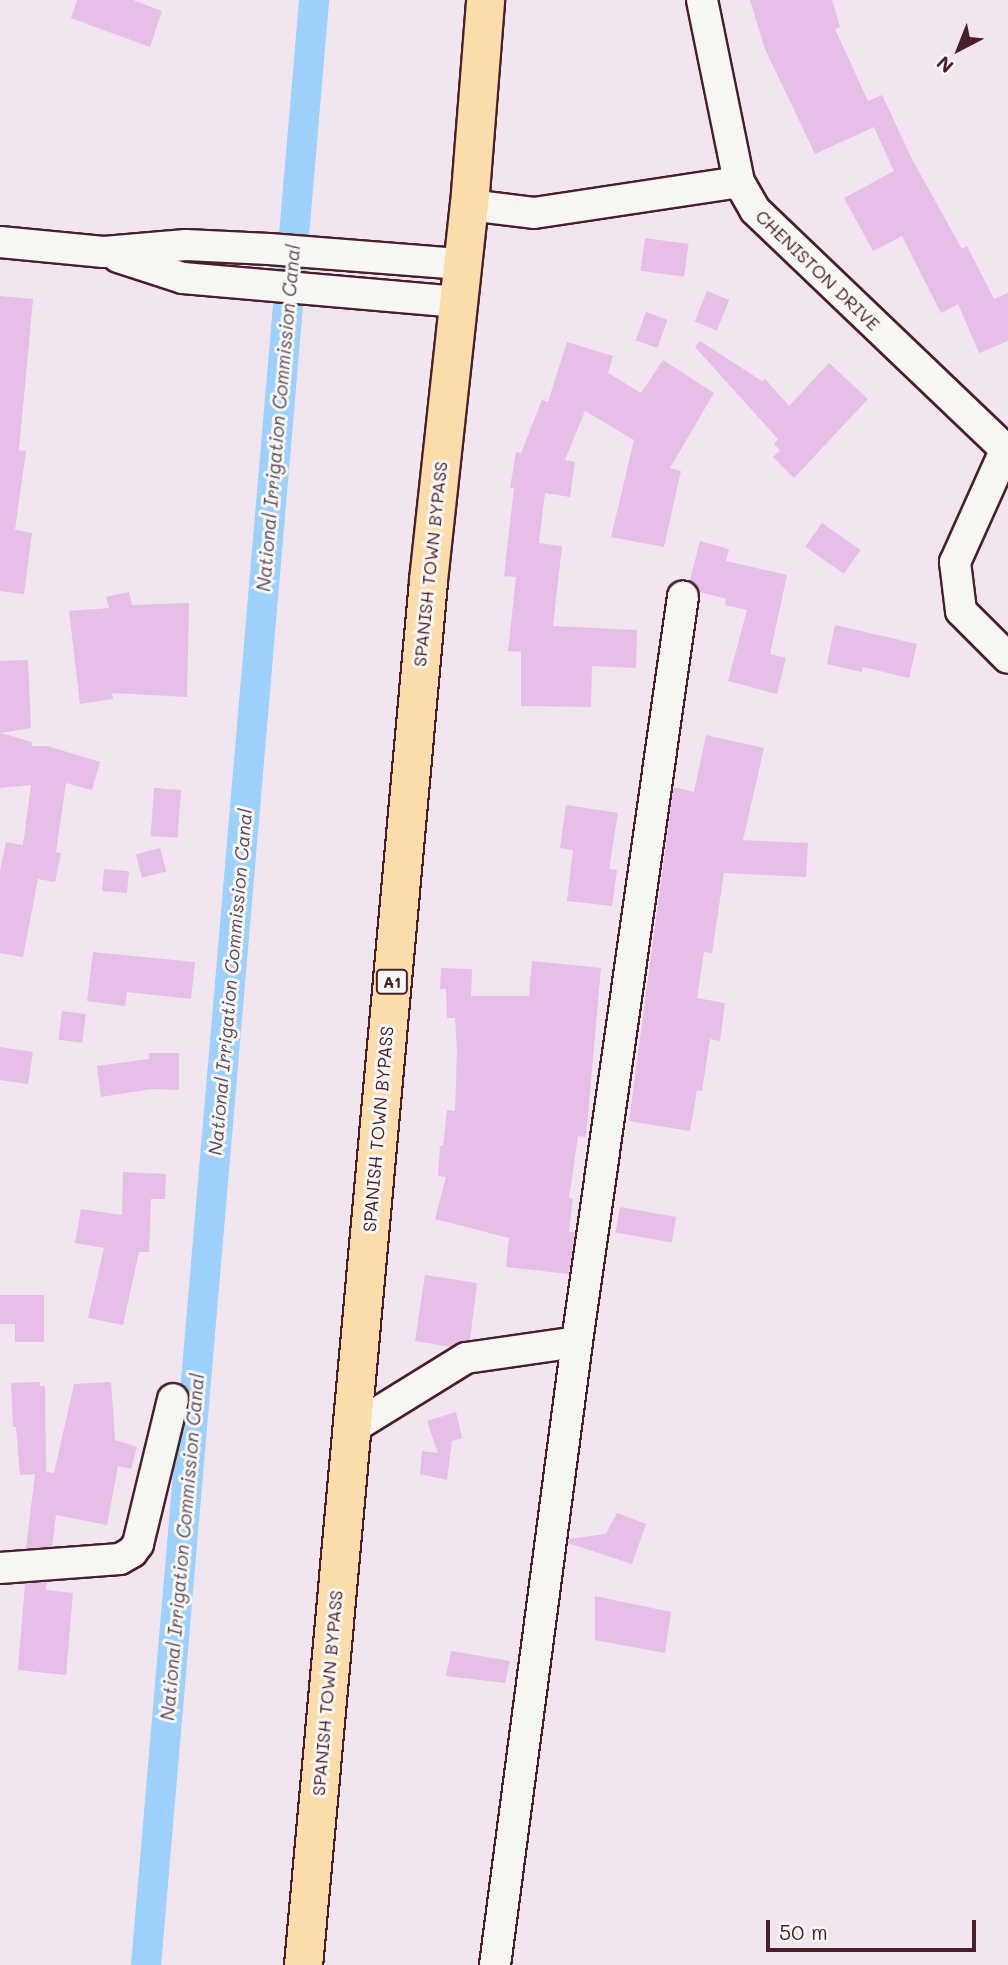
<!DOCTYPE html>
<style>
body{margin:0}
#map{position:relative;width:1008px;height:1965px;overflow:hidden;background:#f1e5ef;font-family:Mali,sans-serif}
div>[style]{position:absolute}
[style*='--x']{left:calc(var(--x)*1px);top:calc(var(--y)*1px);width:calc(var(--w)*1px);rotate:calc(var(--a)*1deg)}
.canal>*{height:30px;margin:-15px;padding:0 15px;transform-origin:15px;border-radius:15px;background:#9dd0fb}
.building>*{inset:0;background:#e6bee7;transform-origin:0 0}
.roads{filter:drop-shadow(2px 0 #4a1f2b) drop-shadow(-2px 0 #4a1f2b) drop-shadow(0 2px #4a1f2b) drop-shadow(0 -2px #4a1f2b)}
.minor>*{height:30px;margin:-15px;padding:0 15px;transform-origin:15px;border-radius:15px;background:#f6f6f2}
.major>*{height:37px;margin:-18.5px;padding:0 18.5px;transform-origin:18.5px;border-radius:18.5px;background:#fbddab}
span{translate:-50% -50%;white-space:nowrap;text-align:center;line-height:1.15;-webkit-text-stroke:6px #f6f6f2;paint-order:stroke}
.shield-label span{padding:2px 5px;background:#f6f6f2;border:2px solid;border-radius:5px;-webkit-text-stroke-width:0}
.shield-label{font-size:16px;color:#4a1f2b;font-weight:700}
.street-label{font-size:18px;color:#4a1f2b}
.water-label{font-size:19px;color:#5f4b5f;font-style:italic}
.north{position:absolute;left:924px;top:14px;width:70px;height:70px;-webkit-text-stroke:5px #f6f6f2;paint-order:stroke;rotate:222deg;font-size:19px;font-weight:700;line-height:28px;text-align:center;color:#4a1f2b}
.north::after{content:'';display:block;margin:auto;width:24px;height:32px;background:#4a1f2b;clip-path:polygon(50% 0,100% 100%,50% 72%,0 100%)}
.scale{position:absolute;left:766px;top:1920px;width:210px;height:32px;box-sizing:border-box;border:4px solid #4a1f2b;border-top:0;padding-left:9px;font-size:21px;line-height:24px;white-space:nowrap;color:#4a1f2b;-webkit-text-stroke:5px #f6f6f2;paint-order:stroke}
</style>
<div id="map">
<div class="canal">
<i style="--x:146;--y:1965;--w:1972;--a:-85.11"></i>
</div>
<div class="building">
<i style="clip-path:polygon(77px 0,133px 0,162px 11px,150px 47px,71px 18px)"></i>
<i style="clip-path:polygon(750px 0,832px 0,840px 27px,835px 29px,868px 101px,882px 95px,913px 161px,962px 249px,967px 246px,994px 299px,1008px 293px,1008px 341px,979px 353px,958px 304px,941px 313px,902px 236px,873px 251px,844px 198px,894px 171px,874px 127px,815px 154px,765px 49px)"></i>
<i style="left:645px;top:238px;width:44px;height:33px;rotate:8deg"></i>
<i style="left:707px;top:291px;width:24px;height:33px;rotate:22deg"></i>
<i style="clip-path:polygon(0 296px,33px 299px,19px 450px,26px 451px,15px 530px,32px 533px,24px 594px,0 591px)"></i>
<i style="left:646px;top:312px;width:23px;height:30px;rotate:20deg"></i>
<i style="clip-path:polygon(700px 341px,762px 381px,765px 379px,789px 406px,829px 363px,868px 399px,794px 478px,773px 457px,780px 450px,774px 444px,778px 439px,695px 347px)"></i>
<i style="clip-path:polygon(567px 342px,613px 356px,608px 373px,641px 393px,663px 360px,714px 393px,670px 468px,681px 471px,664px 547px,611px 537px,634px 440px,585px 411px,565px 460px,575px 462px,570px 497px,545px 493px,539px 543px,562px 546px,553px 626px,637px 630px,636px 668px,592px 666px,591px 707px,521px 706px,521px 652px,508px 651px,516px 577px,504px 576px,514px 488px,510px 488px,516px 452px,521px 453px,542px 400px,548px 402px)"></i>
<i style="left:822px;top:523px;width:47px;height:29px;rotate:35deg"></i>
<i style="clip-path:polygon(700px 541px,729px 549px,726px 561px,787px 575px,770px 654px,786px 658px,777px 694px,728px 681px,747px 610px,725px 605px,726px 599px,700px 592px,690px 580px)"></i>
<i style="clip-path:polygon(129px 592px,132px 605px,189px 603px,187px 697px,112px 693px,113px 699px,80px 704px,69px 611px,109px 608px,106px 597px)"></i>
<i style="clip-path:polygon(835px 625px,917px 644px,909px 678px,863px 667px,862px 672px,827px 664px)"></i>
<i style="clip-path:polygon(28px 660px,31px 728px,1px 733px,32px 742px,32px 746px,47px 746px,100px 762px,92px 790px,66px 783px,56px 852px,61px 853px,55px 882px,38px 879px,23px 957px,0 953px,0 871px,6px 842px,23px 845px,31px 785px,0 788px,0 661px)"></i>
<i style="clip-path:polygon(706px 735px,764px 748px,743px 840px,808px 843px,806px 877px,724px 873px,712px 953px,704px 952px,697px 998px,725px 1003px,720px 1041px,710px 1039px,702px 1091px,697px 1090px,690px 1131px,629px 1121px,673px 791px,674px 787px,694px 792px)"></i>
<i style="left:154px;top:788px;width:27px;height:48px;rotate:4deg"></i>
<i style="clip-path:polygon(566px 805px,618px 813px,609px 869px,617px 870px,612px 906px,567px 901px,573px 850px,560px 848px)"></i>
<i style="left:160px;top:848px;width:24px;height:25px;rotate:75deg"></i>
<i style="left:104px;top:869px;width:25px;height:22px;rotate:5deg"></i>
<i style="clip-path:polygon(93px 952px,195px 962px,191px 999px,127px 992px,125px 1006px,87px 1001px)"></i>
<i style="clip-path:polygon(532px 961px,601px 968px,586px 1137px,578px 1136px,569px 1198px,573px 1199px,569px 1232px,575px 1232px,569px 1274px,506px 1267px,509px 1238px,435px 1219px,446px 1177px,438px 1176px,440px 1146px,443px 1146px,447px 1110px,455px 1111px,457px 1051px,455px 1018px,447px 1018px,446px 989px,440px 989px,441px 968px,472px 969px,471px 996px,529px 996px)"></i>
<i style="left:62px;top:1011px;width:24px;height:29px;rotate:7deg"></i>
<i style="clip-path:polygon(0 1047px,33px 1052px,28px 1084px,0 1080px)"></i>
<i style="clip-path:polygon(149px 1053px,179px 1053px,179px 1090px,152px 1089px,101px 1097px,97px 1066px,149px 1059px)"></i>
<i style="clip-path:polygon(123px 1172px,166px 1174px,165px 1199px,151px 1199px,149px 1252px,139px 1252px,123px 1325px,88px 1318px,104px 1248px,75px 1243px,81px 1209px,122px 1215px)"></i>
<i style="left:620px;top:1207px;width:57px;height:26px;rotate:10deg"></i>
<i style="clip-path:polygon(425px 1275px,477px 1283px,470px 1340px,451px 1347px,415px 1341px)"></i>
<i style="clip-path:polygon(0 1295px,44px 1295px,44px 1342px,15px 1342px,15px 1324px,0 1324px)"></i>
<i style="clip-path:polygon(40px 1382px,40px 1386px,45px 1386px,46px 1472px,54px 1473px,74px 1384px,111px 1382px,115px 1440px,137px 1447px,131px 1469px,118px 1466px,107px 1525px,56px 1515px,52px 1547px,26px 1548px,35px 1474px,20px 1475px,16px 1427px,13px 1427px,11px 1383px)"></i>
<i style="clip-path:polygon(456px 1412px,462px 1438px,452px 1441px,447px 1480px,420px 1474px,422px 1451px,438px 1453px,427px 1421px)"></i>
<i style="clip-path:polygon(617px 1513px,646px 1524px,632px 1564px,568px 1543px,569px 1539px,606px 1534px)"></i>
<i style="clip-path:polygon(47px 1582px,46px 1590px,73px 1593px,66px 1675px,18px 1670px,25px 1584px)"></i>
<i style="clip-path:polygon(595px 1596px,671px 1612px,665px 1653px,595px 1640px)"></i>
<i style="clip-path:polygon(451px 1651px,510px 1661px,505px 1683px,446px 1676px)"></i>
</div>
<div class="roads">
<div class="minor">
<i style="--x:702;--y:0;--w:186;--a:78.5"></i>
<i style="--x:739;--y:182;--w:32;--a:60"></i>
<i style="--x:755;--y:210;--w:350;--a:43.7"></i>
<i style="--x:469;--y:205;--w:65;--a:7"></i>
<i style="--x:534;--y:213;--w:207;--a:-8.6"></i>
<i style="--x:0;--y:242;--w:104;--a:5.5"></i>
<i style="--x:104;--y:252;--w:82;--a:-4.9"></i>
<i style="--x:186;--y:245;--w:83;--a:2.8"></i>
<i style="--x:269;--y:249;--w:193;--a:4.5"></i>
<i style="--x:118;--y:257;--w:68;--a:17.9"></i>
<i style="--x:183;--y:278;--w:276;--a:5"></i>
<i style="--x:1005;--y:451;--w:122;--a:114.2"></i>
<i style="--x:955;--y:562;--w:49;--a:83"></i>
<i style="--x:961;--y:611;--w:66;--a:45"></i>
<i style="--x:351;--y:1429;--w:135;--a:-31.7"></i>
<i style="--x:466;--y:1358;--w:112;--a:-8.2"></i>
<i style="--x:0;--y:1568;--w:120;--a:-4.3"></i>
<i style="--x:120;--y:1559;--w:14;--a:-30"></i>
<i style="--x:132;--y:1552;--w:10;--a:-53"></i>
<i style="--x:138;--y:1544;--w:149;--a:-76.4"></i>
<i style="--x:495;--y:1965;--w:628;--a:-82.5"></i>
<i style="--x:577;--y:1342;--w:753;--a:-81.91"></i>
</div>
<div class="major">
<i style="--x:303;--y:1965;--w:1391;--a:-84.84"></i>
<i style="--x:428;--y:580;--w:377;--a:-83.8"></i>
<i style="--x:469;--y:205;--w:206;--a:-85.5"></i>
</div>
</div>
<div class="shield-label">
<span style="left:392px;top:982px">A1</span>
</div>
<div class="street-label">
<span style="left:818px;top:270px;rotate:44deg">CHENISTON DRIVE</span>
<span style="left:430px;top:564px;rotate:-84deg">SPANISH TOWN BYPASS</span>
<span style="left:378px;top:1129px;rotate:-85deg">SPANISH TOWN BYPASS</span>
<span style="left:327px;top:1693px;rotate:-85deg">SPANISH TOWN BYPASS</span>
</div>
<div class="water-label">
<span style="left:278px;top:418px;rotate:-85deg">National Irrigation Commission Canal</span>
<span style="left:230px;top:982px;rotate:-85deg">National Irrigation Commission Canal</span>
<span style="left:182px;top:1547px;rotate:-85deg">National Irrigation Commission Canal</span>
</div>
<div class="north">N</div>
<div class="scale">50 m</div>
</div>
